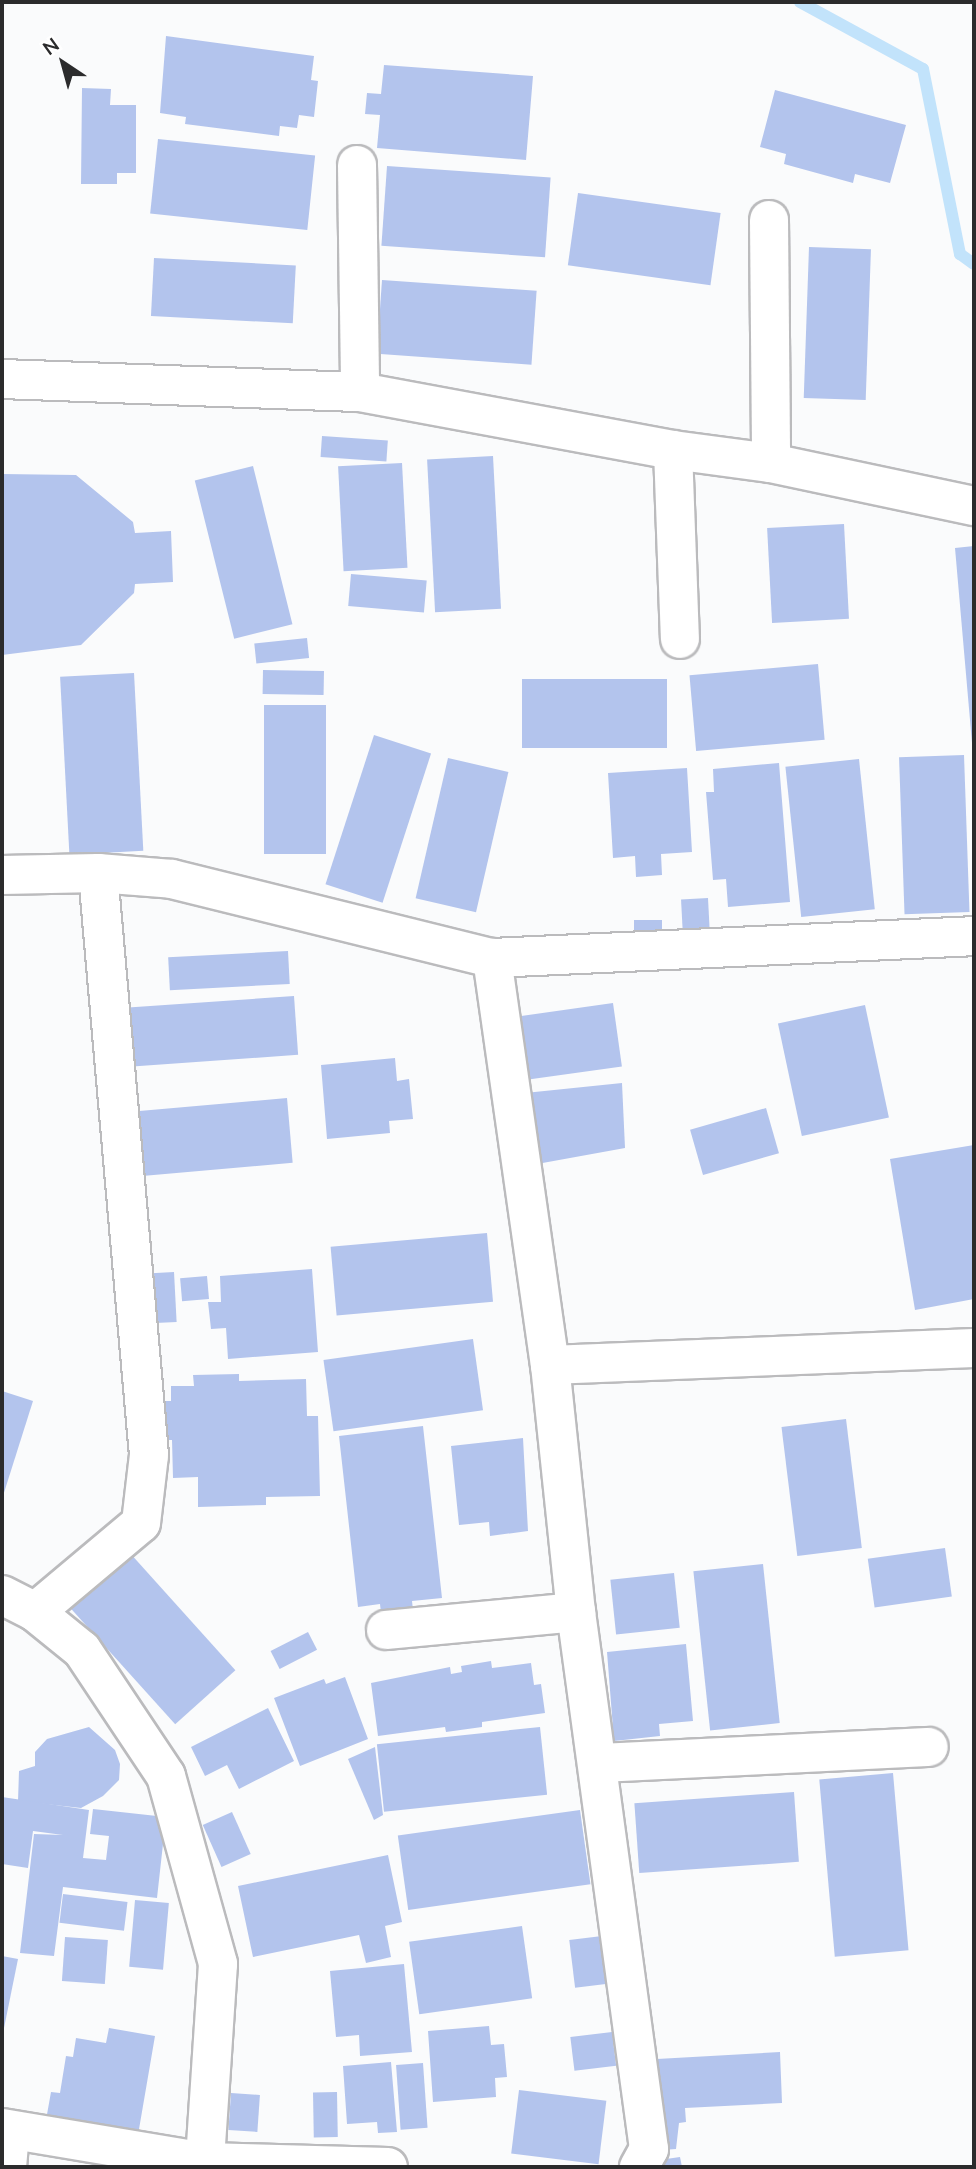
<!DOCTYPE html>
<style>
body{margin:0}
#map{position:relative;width:976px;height:2169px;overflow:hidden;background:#fafbfc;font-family:Mulish,sans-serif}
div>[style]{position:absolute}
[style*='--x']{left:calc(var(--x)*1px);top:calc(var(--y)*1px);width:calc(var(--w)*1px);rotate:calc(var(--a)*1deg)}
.stream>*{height:12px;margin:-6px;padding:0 6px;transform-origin:6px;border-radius:6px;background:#c2e3fb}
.building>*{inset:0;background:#b3c4ed;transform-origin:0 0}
.roads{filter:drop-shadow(2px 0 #bbbbbd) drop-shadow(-2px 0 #bbbbbd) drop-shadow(0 2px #bbbbbd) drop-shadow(0 -2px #bbbbbd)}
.minor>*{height:38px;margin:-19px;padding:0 19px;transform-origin:19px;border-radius:19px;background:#fff}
span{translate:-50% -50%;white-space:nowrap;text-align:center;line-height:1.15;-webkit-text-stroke:5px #fff;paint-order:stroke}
.frame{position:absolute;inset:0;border:4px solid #2b2b2c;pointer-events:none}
.north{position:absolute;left:28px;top:28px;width:70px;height:70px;-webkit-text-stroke:5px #fff;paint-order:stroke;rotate:324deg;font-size:19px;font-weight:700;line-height:28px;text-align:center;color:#2b2b2c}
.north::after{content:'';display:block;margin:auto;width:24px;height:32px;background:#2b2b2c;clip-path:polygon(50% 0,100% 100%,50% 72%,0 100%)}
</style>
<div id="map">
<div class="stream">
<i style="--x:800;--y:2;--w:140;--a:28.6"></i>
<i style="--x:923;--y:69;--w:189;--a:78.7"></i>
<i style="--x:960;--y:254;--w:17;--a:36"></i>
</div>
<div class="building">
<i style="clip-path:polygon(166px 36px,314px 56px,311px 80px,318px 81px,314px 117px,299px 115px,297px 128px,280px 126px,279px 136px,185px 124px,186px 117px,160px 113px)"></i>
<i style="clip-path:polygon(384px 65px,533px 76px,526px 160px,377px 148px,380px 115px,365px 114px,367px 93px,381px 94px)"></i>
<i style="clip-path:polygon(82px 88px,111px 89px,110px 105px,136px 105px,136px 173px,117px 173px,117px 184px,81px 184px)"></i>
<i style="clip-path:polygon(775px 90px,906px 125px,890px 183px,855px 174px,853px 183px,784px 164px,786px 154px,760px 147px)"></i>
<i style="left:158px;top:139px;width:158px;height:75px;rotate:6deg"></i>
<i style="left:387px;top:166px;width:164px;height:80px;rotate:4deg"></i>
<i style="left:578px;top:193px;width:144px;height:73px;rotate:8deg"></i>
<i style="left:809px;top:247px;width:62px;height:151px;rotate:2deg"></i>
<i style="left:154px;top:258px;width:142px;height:58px;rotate:3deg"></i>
<i style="left:382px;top:280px;width:155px;height:74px;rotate:4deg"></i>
<i style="left:322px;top:436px;width:66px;height:21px;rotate:4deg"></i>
<i style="left:493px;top:456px;width:153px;height:66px;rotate:87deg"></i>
<i style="left:402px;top:463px;width:105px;height:64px;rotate:87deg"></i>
<i style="left:253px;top:466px;width:163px;height:60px;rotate:76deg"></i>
<i style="clip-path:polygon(2px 474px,76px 475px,133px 522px,135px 533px,171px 531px,173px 582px,135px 584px,134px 593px,81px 645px,2px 655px)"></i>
<i style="left:844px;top:524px;width:95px;height:77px;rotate:87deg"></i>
<i style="clip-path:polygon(974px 546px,974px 743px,972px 743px,955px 548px)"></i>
<i style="left:351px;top:574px;width:76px;height:32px;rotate:5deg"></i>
<i style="left:307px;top:638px;width:20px;height:53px;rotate:84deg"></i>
<i style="left:818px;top:664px;width:76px;height:129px;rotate:85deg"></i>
<i style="left:263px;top:670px;width:61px;height:24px;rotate:1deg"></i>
<i style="left:134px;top:673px;width:178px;height:74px;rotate:87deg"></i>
<i style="left:522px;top:679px;width:145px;height:69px"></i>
<i style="left:264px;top:705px;width:62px;height:149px"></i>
<i style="left:374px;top:735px;width:60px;height:157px;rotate:18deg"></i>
<i style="left:964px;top:755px;width:157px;height:65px;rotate:88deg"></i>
<i style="left:448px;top:758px;width:62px;height:144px;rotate:13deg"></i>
<i style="left:859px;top:759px;width:151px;height:74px;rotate:84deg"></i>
<i style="clip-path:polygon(779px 763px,790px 902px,728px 907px,726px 879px,713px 880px,706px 792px,714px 792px,713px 769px)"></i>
<i style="clip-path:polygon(687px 768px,692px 852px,661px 854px,662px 875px,636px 877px,635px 856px,613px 858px,608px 773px)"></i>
<i style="left:708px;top:898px;width:39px;height:27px;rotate:87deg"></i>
<i style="left:634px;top:920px;width:28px;height:22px"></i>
<i style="left:288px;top:951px;width:33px;height:120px;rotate:87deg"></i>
<i style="left:294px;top:996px;width:59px;height:166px;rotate:86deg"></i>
<i style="left:613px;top:1003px;width:64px;height:98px;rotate:82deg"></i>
<i style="left:865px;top:1005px;width:115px;height:89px;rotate:78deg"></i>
<i style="clip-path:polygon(395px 1058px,397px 1081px,409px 1079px,413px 1119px,389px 1121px,390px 1133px,327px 1139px,321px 1065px)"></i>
<i style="clip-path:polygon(622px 1083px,625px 1148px,537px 1164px,525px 1093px)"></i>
<i style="left:287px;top:1098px;width:65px;height:151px;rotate:85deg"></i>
<i style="left:766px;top:1108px;width:47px;height:79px;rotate:74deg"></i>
<i style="clip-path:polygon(974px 1145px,974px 1299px,915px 1310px,890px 1159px)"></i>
<i style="left:487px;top:1233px;width:69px;height:157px;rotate:85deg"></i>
<i style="clip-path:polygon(312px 1269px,318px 1352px,228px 1359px,226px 1328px,211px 1329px,208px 1302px,221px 1302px,220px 1276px)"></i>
<i style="left:174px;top:1272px;width:50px;height:32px;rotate:87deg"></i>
<i style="left:207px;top:1276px;width:23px;height:27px;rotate:85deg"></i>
<i style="left:473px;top:1339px;width:72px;height:151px;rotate:82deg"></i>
<i style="clip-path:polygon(239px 1374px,239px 1381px,306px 1379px,307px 1416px,318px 1416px,320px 1496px,266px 1497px,266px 1505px,198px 1507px,198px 1477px,173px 1478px,172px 1440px,164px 1440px,163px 1401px,171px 1401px,171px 1386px,194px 1386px,193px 1375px)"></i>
<i style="clip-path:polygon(2px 1391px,33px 1401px,2px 1499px)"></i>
<i style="left:846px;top:1419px;width:130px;height:65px;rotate:83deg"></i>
<i style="clip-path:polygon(423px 1426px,442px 1598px,412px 1601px,413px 1610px,381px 1613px,380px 1604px,358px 1607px,339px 1436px)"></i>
<i style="clip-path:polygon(523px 1438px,528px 1531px,490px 1536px,489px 1522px,459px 1525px,451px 1446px)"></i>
<i style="left:945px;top:1548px;width:49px;height:78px;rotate:82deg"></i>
<i style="left:129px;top:1552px;width:159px;height:81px;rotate:48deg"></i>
<i style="left:763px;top:1564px;width:160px;height:70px;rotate:84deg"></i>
<i style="left:674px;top:1573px;width:55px;height:64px;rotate:84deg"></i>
<i style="left:308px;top:1632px;width:20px;height:42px;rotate:63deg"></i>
<i style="clip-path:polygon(686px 1644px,693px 1721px,659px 1724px,660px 1736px,614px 1741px,607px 1652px)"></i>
<i style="clip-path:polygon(491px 1661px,492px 1668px,531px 1663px,534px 1685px,541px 1684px,545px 1713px,482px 1722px,482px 1727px,446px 1732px,445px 1727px,378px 1736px,371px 1683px,450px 1667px,451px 1674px,462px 1672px,461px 1666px)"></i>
<i style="clip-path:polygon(345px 1677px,368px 1739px,300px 1766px,274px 1698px,324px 1679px,326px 1684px)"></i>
<i style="clip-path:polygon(268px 1708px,294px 1761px,239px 1789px,227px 1765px,205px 1776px,191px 1747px)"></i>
<i style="clip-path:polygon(89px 1727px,115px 1750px,120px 1764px,119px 1780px,103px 1796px,81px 1808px,18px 1801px,19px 1771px,35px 1766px,35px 1752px,47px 1739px)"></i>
<i style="left:540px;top:1727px;width:68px;height:164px;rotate:84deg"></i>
<i style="clip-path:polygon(375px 1747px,383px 1815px,374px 1820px,348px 1759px)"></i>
<i style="left:893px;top:1773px;width:178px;height:74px;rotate:85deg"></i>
<i style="left:794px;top:1792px;width:70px;height:160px;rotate:86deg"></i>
<i style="clip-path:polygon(2px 1797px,89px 1810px,83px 1858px,106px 1860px,109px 1836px,90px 1834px,93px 1809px,166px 1817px,157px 1898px,63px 1887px,54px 1956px,20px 1953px,34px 1834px,63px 1835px,33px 1831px,28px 1868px,2px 1864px)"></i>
<i style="left:580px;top:1810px;width:75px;height:184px;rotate:82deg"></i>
<i style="left:232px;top:1812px;width:46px;height:32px;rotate:66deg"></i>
<i style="clip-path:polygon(388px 1855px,402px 1922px,385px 1926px,391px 1957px,366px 1963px,359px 1935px,253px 1957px,238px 1886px)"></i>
<i style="left:63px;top:1894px;width:65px;height:29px;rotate:7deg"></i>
<i style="left:135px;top:1900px;width:34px;height:67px;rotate:5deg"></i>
<i style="left:522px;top:1926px;width:73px;height:114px;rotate:82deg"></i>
<i style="left:602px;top:1936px;width:48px;height:33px;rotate:83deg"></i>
<i style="left:65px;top:1937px;width:43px;height:44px;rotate:4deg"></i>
<i style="clip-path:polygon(2px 1956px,18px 1959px,3px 2033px,2px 2033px)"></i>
<i style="clip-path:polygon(404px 1964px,412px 2052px,360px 2056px,359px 2035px,336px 2037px,330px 1971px)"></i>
<i style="clip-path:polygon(489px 2026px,491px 2045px,504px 2044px,507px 2077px,495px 2078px,496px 2097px,433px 2102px,428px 2031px)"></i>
<i style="clip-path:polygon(109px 2028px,155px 2036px,138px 2135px,46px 2120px,51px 2092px,60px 2093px,66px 2056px,73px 2057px,76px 2038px,106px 2043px)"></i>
<i style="left:612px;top:2032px;width:34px;height:42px;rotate:83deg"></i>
<i style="clip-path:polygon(780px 2052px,782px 2103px,685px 2108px,686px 2122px,679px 2123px,676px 2149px,662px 2150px,657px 2059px)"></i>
<i style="clip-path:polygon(391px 2062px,397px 2132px,378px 2133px,377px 2122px,347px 2124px,343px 2066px)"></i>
<i style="left:423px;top:2063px;width:65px;height:27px;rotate:86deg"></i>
<i style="left:519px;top:2090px;width:88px;height:64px;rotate:7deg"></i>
<i style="left:337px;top:2092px;width:45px;height:24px;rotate:89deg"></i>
<i style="left:231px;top:2093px;width:29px;height:37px;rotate:4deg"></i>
<i style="clip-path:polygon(680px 2157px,682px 2167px,661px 2167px,659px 2160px)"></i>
</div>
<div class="roads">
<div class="minor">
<i style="--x:357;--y:165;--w:227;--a:89.2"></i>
<i style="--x:769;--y:220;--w:243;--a:89.5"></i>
<i style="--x:2;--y:379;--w:358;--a:2.1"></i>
<i style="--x:360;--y:392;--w:318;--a:10.5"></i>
<i style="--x:673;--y:450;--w:99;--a:7.6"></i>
<i style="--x:771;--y:463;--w:208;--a:12"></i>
<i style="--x:673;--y:450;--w:189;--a:87.9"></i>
<i style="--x:2;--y:875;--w:96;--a:-1.2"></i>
<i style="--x:98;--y:873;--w:74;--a:4.6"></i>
<i style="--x:172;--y:879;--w:330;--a:13.9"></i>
<i style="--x:492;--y:958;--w:483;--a:-2.6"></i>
<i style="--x:492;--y:958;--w:411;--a:81.9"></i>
<i style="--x:550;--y:1365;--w:248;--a:84"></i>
<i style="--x:576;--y:1612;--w:542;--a:82.26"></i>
<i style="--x:649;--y:2149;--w:21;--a:119"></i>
<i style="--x:550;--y:1365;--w:424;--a:-2.3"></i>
<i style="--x:2;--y:1595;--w:37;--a:27"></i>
<i style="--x:35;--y:1612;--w:60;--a:39"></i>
<i style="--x:82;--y:1650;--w:151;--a:56.3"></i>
<i style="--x:166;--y:1776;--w:195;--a:74.5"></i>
<i style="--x:218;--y:1964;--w:198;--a:93.8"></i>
<i style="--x:35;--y:1612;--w:138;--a:-40"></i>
<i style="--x:141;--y:1523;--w:68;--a:-83.3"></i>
<i style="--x:149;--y:1455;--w:584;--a:-95.01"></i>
<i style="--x:386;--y:1630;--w:191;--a:-5.4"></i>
<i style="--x:599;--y:1763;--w:330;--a:-2.8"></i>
<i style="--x:2;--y:2128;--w:206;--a:9.5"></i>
<i style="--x:205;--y:2162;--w:183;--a:1.6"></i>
<i style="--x:7;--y:2167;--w:36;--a:-85"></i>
</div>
</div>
<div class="frame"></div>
<div class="north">N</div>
</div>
